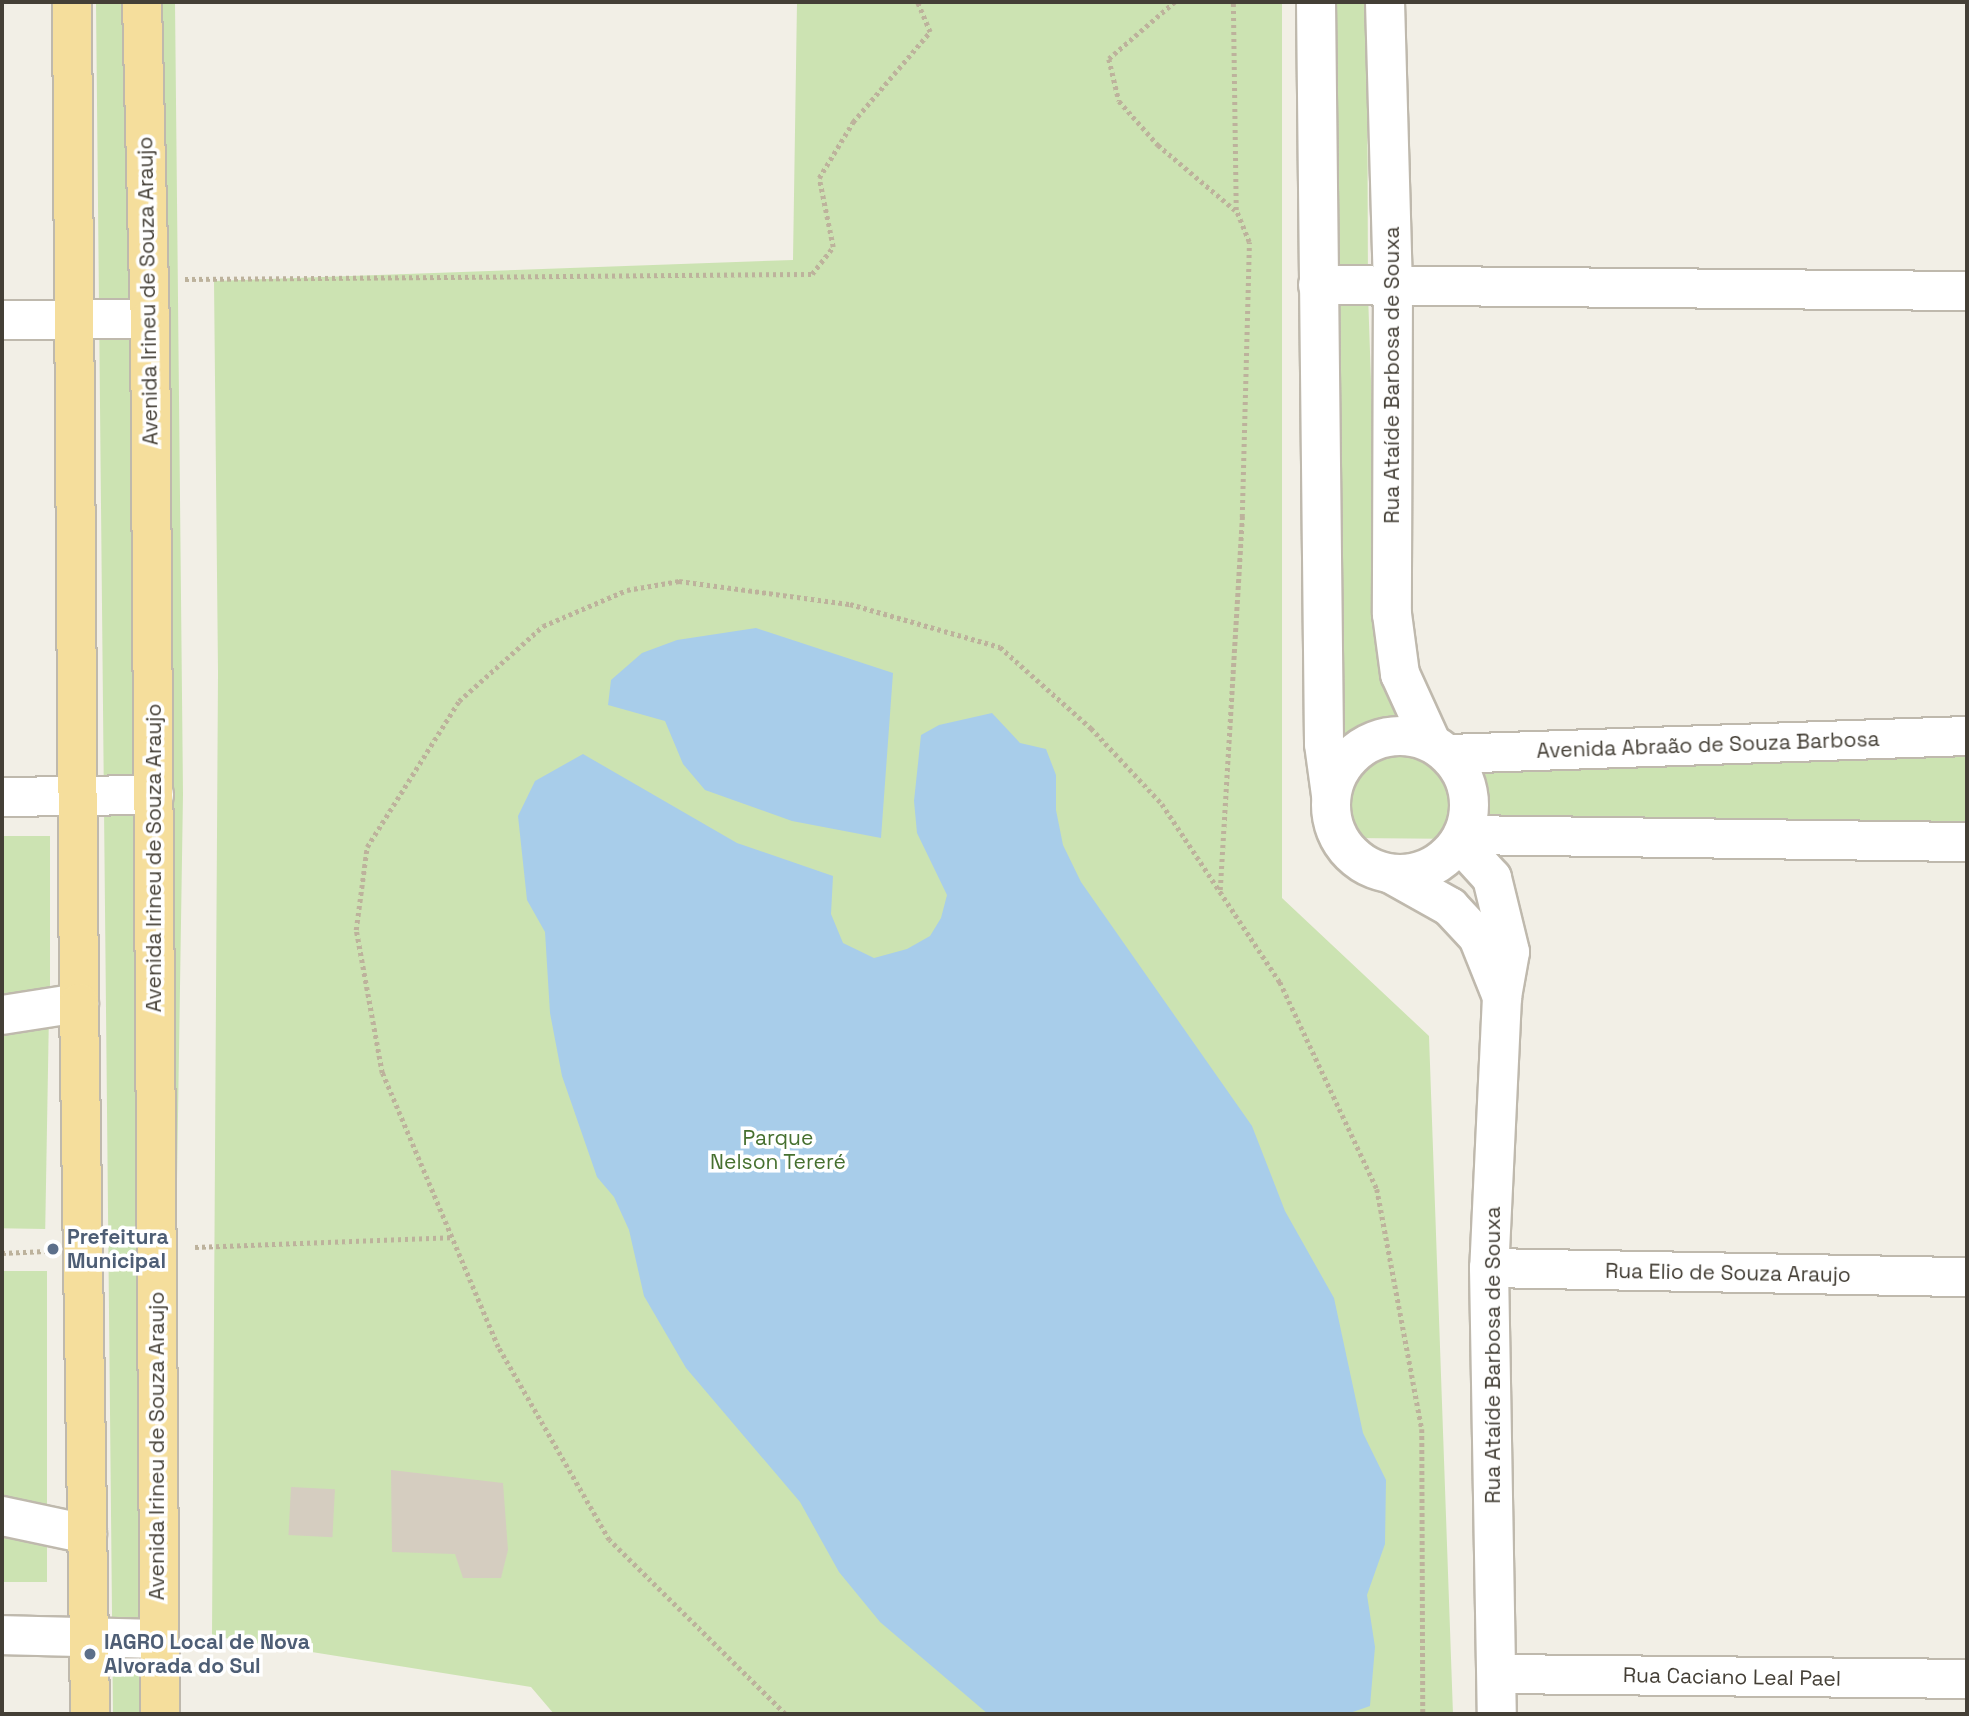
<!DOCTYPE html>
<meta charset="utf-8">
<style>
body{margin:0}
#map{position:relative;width:1969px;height:1716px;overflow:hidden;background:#f2efe6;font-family:"Space Grotesk",sans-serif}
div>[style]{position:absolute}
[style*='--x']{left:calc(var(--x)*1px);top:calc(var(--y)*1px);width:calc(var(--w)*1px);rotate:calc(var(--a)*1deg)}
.green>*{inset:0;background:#cce3b2;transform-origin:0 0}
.water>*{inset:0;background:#a8cdea}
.building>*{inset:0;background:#d5cdc0;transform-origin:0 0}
.path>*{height:4.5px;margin-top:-2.25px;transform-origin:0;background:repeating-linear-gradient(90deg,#bdb29c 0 3.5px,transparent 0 7px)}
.roads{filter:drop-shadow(2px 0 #bfb9ad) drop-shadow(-2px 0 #bfb9ad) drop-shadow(0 2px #bfb9ad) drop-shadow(0 -2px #bfb9ad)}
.minor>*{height:38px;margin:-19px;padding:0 19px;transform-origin:19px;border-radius:19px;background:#fff}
.minor>.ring{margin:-19px;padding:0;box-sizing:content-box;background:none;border:38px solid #fff;border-radius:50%}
.major>*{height:38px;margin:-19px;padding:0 19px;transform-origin:19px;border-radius:19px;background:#f5de9c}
.dots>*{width:19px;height:19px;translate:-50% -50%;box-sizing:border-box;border:4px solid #fff;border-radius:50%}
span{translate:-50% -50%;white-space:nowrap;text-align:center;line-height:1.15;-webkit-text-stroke:7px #fff;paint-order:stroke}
.street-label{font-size:21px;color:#443f36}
.park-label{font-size:21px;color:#46702f}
.service-label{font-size:21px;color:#4e5e75;font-weight:700}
.left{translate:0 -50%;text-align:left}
.frame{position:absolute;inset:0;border:4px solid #443f36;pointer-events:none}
</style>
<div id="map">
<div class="green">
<i style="clip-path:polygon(96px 2px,175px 2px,183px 794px,170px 1631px,173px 1714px,113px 1714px)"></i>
<i style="clip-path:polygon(797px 2px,1282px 2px,1282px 898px,1429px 1036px,1453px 1714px,554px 1714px,531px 1687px,212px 1636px,218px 673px,214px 281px,793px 260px)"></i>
<i style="clip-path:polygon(1298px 2px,1367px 2px,1368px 294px,1379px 613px,1404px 736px,1967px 734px,1967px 843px,1351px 838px,1318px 783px)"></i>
<i style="left:50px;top:836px;width:161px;height:48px;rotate:90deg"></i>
<i style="left:49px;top:1012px;width:217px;height:48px;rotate:91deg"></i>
<i style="left:47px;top:1271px;width:247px;height:45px;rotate:90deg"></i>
<i style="clip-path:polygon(2px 1527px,47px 1543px,47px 1582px,2px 1582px)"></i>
</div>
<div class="water">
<i style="clip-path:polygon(756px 628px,893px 673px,881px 838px,792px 821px,705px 790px,683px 764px,665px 721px,608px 705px,611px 680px,642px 653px,677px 640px)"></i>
<i style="clip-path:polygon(992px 713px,1020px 743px,1046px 749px,1056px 775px,1056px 810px,1063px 845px,1081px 882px,1252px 1126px,1285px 1211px,1334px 1298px,1363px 1433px,1386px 1480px,1385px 1544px,1367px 1595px,1375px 1647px,1370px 1706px,1347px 1714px,988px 1714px,880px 1622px,839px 1572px,800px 1502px,686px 1368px,644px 1296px,629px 1230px,614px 1197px,597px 1177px,562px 1076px,550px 1013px,545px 932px,527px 900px,518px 816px,535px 781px,583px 754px,737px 843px,833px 876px,831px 914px,843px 943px,874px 958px,907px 949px,930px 936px,941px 918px,947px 895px,917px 833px,914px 801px,921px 735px,939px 725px)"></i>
</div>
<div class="building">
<i style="clip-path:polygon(391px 1470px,503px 1483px,508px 1550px,501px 1578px,463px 1578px,455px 1554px,392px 1552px)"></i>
<i style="left:291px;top:1487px;width:44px;height:48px;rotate:3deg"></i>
</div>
<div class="path">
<i style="--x:1175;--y:2;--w:87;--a:139.2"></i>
<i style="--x:1109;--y:59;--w:43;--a:76.6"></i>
<i style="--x:1119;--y:101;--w:59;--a:48.4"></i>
<i style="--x:1158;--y:145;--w:101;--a:40.2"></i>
<i style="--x:185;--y:279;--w:627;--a:-0.46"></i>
<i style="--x:812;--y:274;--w:34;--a:-52"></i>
<i style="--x:833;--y:247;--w:70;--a:-101.5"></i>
<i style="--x:819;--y:178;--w:66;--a:-58.7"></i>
<i style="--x:853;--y:122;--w:118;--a:-49.5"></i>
<i style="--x:930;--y:32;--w:33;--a:-113"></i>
<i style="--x:1220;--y:890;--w:374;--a:-86.6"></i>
<i style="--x:1242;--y:517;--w:275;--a:-88.5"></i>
<i style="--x:1249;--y:242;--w:35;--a:-112"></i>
<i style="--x:1236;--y:210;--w:208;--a:-90.8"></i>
<i style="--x:195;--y:1247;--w:256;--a:-2.2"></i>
<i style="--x:2;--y:1253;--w:44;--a:-2.6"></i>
<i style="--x:785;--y:1714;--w:247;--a:-135.3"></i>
<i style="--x:609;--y:1540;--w:223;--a:-119.9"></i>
<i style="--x:498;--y:1347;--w:298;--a:-112.9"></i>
<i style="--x:382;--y:1073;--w:145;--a:-100.3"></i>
<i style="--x:356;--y:930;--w:84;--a:-82.5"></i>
<i style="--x:367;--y:847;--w:173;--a:-57.8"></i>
<i style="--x:459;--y:701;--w:113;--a:-41.8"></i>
<i style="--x:543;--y:626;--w:91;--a:-23.2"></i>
<i style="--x:627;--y:590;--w:53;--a:-9.8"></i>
<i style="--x:679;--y:581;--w:173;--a:7.7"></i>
<i style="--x:850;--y:604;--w:156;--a:16"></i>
<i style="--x:1000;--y:647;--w:122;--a:41.7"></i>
<i style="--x:1091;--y:728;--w:104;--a:46.9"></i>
<i style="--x:1162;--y:804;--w:214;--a:56.5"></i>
<i style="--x:1280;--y:982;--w:229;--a:64.9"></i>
<i style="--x:1377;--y:1189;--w:244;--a:79.4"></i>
<i style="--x:1422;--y:1429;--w:285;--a:89.8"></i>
</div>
<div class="roads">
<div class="minor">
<i style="--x:1316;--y:2;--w:742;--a:89.38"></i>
<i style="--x:1324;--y:744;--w:51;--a:82.2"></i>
<i style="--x:1385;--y:2;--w:283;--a:88.4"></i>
<i style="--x:1393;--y:285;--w:329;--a:90.2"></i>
<i style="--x:1392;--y:614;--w:61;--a:82.4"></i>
<i style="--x:1400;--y:674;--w:75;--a:65.5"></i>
<i style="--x:1318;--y:285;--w:649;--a:0.53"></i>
<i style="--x:2;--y:320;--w:148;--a:-0.4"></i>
<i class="ring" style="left:1331px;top:736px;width:100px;height:100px"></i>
<i style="--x:1449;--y:754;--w:518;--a:-1.99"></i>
<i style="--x:2;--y:797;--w:152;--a:-0.8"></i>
<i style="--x:1463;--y:835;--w:504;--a:0.8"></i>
<i style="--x:1459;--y:842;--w:49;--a:47.5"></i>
<i style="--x:1492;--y:878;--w:76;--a:76.3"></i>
<i style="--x:1510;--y:952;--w:46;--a:100.1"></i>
<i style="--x:1502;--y:997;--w:271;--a:92.7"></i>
<i style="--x:1489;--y:1268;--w:446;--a:89"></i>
<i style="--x:1391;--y:874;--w:68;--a:29.2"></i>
<i style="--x:1450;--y:907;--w:41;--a:47"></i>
<i style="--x:1478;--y:937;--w:65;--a:68.2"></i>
<i style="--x:2;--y:1015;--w:78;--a:-8.9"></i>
<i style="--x:1489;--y:1268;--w:478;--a:1.1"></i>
<i style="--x:2;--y:1516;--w:87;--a:12"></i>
<i style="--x:2;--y:1635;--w:157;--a:1.5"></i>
<i style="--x:1497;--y:1674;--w:470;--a:0.6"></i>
</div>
<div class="major">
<i style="--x:72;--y:2;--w:1001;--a:89.6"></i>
<i style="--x:79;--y:1003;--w:711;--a:89.11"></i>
<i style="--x:142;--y:2;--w:317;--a:88.6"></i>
<i style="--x:150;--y:319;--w:1395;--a:89.59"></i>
</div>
</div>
<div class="dots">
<i style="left:53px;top:1249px;background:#5c6f8a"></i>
<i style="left:90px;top:1654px;background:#5c6f8a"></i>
</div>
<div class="street-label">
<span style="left:148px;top:291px;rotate:-91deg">Avenida Irineu de Souza Araujo</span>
<span style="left:1392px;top:375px;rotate:-90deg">Rua Ataíde Barbosa de Souxa</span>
<span style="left:1708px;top:745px;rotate:-2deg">Avenida Abraão de Souza Barbosa</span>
<span style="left:154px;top:858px;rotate:-90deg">Avenida Irineu de Souza Araujo</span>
<span style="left:1728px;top:1273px;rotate:1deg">Rua Elio de Souza Araujo</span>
<span style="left:1493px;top:1355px;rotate:-90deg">Rua Ataíde Barbosa de Souxa</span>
<span style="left:157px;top:1446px;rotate:-90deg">Avenida Irineu de Souza Araujo</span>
<span style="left:1732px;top:1677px;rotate:1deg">Rua Caciano Leal Pael</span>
</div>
<div class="park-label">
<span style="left:778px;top:1150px">Parque<br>Nelson Tereré</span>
</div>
<div class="service-label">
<span class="left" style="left:67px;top:1249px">Prefeitura<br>Municipal</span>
<span class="left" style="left:104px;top:1654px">IAGRO Local de Nova<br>Alvorada do Sul</span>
</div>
<div class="frame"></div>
</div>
